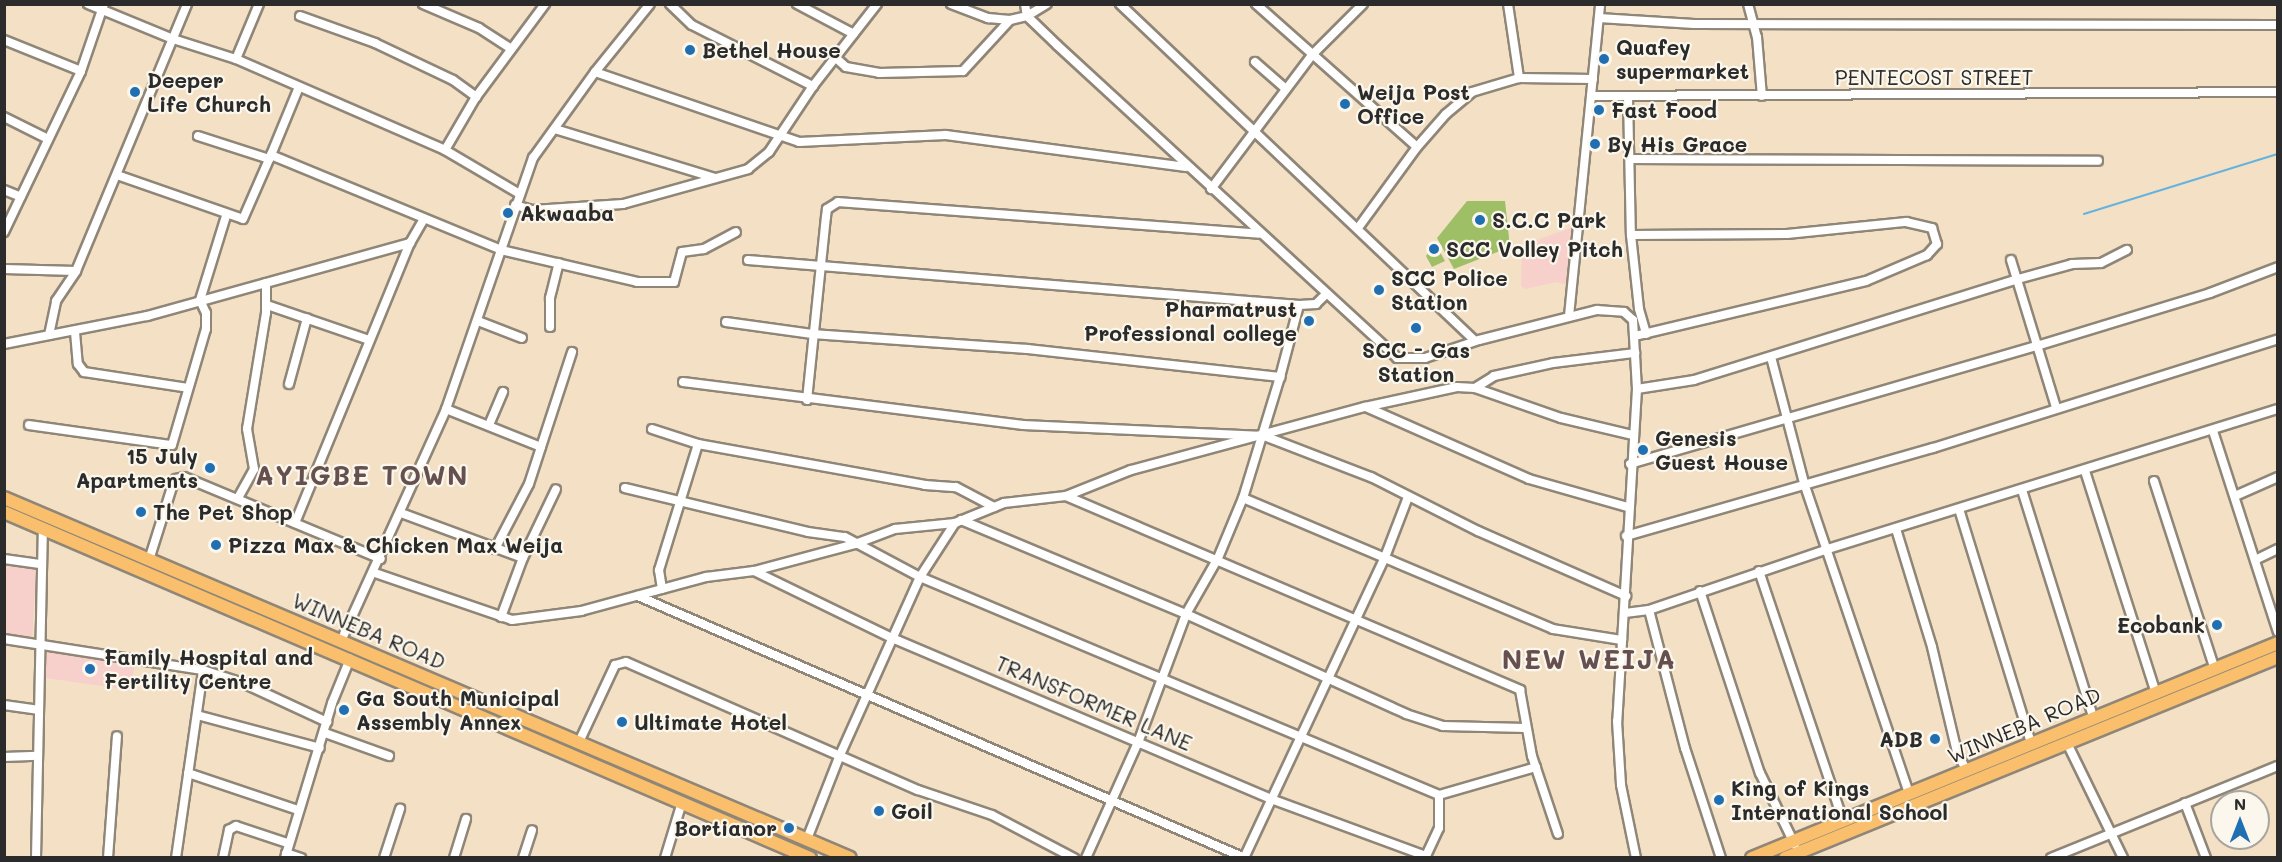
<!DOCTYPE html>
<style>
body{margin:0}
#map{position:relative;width:2282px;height:862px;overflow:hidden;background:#f3e0c5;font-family:Mali,sans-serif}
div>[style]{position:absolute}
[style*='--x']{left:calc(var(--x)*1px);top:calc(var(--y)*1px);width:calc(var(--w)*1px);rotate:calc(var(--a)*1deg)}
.built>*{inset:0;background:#f7d0cb;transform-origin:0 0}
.green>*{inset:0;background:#9fbf67}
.stream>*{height:1.5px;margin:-0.75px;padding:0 0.75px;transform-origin:0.75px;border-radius:0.75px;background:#66b2df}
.roads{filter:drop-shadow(2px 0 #8f8678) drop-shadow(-2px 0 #8f8678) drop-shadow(0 2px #8f8678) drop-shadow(0 -2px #8f8678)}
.minor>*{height:8px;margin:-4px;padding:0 4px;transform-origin:4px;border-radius:4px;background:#fff}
.highway>*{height:12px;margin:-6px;padding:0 6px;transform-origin:6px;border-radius:6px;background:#f9bf6d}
.dots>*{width:16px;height:16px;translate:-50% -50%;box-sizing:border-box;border:3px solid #fbf7ec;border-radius:50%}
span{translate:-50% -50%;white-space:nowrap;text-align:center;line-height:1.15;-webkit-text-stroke:4.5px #fbf7ec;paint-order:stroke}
.poi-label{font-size:21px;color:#2b2b2b;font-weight:700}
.left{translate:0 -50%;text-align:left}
.right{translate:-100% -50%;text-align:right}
.street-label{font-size:21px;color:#2b2b2b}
.district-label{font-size:27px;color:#66504f;font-weight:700;letter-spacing:1.5px}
.frame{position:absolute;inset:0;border:6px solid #2b2b2b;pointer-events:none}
.north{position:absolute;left:2210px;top:790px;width:60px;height:60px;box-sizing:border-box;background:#fbf7ec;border:2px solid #a8a59f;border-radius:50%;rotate:0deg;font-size:16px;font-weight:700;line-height:24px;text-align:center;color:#2b2b2b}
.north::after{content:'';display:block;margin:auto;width:21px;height:27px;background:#1f6fb2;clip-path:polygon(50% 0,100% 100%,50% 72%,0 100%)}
</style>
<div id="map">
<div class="built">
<i style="clip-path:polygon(1576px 226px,1570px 286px,1556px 282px,1525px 289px,1521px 286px,1522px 254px,1528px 243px)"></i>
<i style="clip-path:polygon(4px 566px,36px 569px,32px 642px,5px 637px)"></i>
<i style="left:48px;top:648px;width:88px;height:30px;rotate:8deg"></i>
</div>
<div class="green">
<i style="clip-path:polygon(1467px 201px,1505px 201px,1510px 247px,1454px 269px,1437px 238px)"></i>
<i style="clip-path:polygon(1435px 243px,1445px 261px,1432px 267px,1426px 256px)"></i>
</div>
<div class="stream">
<i style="--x:2084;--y:214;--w:203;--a:-17.2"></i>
</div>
<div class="roads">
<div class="minor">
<i style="--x:88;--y:4;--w:92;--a:22.4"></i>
<i style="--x:173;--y:39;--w:66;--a:17.6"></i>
<i style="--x:236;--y:59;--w:228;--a:23.5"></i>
<i style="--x:445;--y:150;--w:85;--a:30.5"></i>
<i style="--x:423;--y:4;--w:61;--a:23.2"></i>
<i style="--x:479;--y:28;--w:38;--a:33"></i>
<i style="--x:670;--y:4;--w:30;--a:44"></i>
<i style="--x:692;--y:25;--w:136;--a:26.8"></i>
<i style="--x:797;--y:4;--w:64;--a:27.8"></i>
<i style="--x:951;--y:4;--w:40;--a:21"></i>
<i style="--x:988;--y:18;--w:22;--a:5"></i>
<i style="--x:1010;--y:20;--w:17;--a:-13"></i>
<i style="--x:1027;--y:16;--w:23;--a:-31"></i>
<i style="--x:1025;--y:4;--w:12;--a:81"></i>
<i style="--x:1027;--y:16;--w:42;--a:44"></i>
<i style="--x:1057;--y:45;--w:462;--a:42.6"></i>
<i style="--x:1397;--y:358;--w:28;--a:0"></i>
<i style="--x:1425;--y:358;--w:57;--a:-18.4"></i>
<i style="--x:1479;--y:340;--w:122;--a:-14.3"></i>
<i style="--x:1597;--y:310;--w:27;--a:4"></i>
<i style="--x:1624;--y:312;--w:12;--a:42"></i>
<i style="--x:1633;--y:320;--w:69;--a:86.7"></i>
<i style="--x:1637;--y:389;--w:333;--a:93.4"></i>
<i style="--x:1617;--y:721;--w:64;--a:86.4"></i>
<i style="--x:1621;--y:785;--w:75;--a:78.4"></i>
<i style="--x:1120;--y:4;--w:489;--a:43.5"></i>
<i style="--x:1256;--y:4;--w:215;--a:41.6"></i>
<i style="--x:1508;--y:4;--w:75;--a:81.5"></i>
<i style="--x:1748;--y:4;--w:34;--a:75"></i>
<i style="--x:1757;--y:37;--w:59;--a:85.2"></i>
<i style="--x:300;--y:16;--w:80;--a:19.8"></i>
<i style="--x:375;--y:43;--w:86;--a:25.4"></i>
<i style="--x:453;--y:80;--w:29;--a:36"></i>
<i style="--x:1599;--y:18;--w:95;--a:3.6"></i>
<i style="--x:1694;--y:24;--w:584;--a:0.1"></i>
<i style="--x:4;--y:40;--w:83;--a:21.9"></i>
<i style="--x:836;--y:58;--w:13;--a:42"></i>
<i style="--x:846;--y:67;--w:34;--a:10"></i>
<i style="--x:879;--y:73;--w:84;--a:-1.4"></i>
<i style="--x:963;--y:71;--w:69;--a:-47.3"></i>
<i style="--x:236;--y:59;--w:60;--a:-67.3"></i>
<i style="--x:1255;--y:62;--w:41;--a:41.1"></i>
<i style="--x:595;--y:72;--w:216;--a:18.9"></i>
<i style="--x:799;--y:142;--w:147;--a:-2.7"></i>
<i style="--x:946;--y:135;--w:242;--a:7.6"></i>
<i style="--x:299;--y:87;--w:74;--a:112.4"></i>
<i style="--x:271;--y:155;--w:249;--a:22.4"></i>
<i style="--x:501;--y:250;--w:140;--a:13.2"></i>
<i style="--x:637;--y:282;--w:37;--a:0"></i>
<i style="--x:674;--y:282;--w:31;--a:-75"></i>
<i style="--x:682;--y:252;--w:22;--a:-8"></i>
<i style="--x:704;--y:249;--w:36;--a:-28"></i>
<i style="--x:1591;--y:96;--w:687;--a:-0.33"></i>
<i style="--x:1628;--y:97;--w:138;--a:88.8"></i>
<i style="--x:1631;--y:235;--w:74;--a:83.8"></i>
<i style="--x:1639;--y:309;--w:26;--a:74"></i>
<i style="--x:4;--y:117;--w:49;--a:26.6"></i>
<i style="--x:555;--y:129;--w:167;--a:17"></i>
<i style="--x:198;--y:136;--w:75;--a:17.9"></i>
<i style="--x:445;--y:150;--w:61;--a:-59.7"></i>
<i style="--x:476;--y:97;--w:116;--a:-53.4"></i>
<i style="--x:1630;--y:159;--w:468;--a:0.2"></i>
<i style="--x:117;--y:175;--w:133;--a:19.2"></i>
<i style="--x:243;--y:219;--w:70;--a:-66.4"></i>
<i style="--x:1211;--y:189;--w:168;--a:-53"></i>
<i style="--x:1312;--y:55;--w:72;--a:-45"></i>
<i style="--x:4;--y:190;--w:18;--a:22"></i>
<i style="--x:515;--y:205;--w:19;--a:16"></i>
<i style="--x:533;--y:210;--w:90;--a:-3.8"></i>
<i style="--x:623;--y:204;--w:130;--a:-15.6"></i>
<i style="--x:748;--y:169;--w:27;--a:-39"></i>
<i style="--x:769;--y:152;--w:79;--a:-56.3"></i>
<i style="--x:813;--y:86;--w:104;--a:-52"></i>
<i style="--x:1358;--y:228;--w:100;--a:-53.9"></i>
<i style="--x:1417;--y:147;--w:44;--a:-48.7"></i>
<i style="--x:1446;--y:114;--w:34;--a:-40"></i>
<i style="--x:1472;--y:92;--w:49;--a:-16.6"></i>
<i style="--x:1519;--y:78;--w:74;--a:0.8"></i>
<i style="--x:4;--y:232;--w:178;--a:-64.4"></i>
<i style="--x:81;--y:71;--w:71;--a:-71.1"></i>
<i style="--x:1631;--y:235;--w:156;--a:-0.4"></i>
<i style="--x:1787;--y:234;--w:120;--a:-5.8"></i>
<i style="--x:1906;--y:222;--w:27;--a:13"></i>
<i style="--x:1932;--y:228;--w:17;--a:73"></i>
<i style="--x:1937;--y:244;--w:15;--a:132"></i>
<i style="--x:1927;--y:255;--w:66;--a:156.9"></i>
<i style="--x:1866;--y:281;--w:236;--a:166.6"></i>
<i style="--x:748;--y:260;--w:553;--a:4.67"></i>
<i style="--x:1299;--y:305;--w:17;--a:-3"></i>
<i style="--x:1316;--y:304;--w:13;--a:-45"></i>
<i style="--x:2011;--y:260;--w:154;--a:73"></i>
<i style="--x:4;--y:269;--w:72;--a:1.6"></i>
<i style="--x:267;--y:305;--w:108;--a:18.9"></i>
<i style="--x:1569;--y:316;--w:314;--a:-84.3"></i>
<i style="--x:478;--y:321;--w:47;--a:21.1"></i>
<i style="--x:726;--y:322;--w:87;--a:7.9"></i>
<i style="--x:812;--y:334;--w:216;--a:4"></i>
<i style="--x:1027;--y:349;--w:255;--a:6.3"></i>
<i style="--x:1280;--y:377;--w:74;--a:-75.2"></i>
<i style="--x:550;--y:327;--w:29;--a:-90"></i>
<i style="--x:550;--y:298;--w:36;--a:-76"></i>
<i style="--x:75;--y:332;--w:32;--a:85"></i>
<i style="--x:78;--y:364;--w:10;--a:53"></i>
<i style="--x:84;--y:372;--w:105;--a:8.7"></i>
<i style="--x:49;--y:335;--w:35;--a:-78"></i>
<i style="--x:56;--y:301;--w:36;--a:-56"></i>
<i style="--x:76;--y:271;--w:289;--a:-67.4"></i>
<i style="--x:4;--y:344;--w:146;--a:-11.1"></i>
<i style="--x:147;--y:316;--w:273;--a:-15.5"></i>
<i style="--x:1771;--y:357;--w:130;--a:75.3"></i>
<i style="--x:1804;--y:483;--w:328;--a:71.3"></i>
<i style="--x:683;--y:382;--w:343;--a:7.2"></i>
<i style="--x:1023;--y:425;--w:241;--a:2.6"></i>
<i style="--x:1264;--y:436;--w:115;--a:21"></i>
<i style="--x:1371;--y:477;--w:120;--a:26.8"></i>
<i style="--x:1478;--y:531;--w:162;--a:23.7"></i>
<i style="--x:289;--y:384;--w:68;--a:-74.7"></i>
<i style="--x:1475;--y:388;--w:91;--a:19.2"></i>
<i style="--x:1561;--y:418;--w:74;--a:13.3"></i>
<i style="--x:1637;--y:389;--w:58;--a:-9"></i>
<i style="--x:1694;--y:380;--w:339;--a:-17.3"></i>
<i style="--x:2018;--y:279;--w:56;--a:-15.5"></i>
<i style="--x:2072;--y:264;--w:29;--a:-2"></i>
<i style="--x:2101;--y:263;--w:29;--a:-27"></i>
<i style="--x:807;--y:400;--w:184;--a:-84.1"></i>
<i style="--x:826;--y:217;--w:8;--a:-83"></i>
<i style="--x:827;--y:209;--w:13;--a:-32"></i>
<i style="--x:838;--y:202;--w:422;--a:4.3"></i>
<i style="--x:1366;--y:407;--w:178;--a:23.8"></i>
<i style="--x:1529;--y:479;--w:102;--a:15.9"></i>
<i style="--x:446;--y:409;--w:102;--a:21.8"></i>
<i style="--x:541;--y:447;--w:100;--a:-71.9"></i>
<i style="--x:29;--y:425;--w:144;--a:8"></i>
<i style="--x:172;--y:445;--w:121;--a:-73.7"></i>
<i style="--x:206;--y:329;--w:16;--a:-90"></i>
<i style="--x:206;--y:313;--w:14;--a:-115"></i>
<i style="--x:200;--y:300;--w:88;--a:-72.8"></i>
<i style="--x:489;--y:425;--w:36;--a:-67"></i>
<i style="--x:652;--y:429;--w:48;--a:18.1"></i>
<i style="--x:698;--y:444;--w:231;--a:10.2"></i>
<i style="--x:925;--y:485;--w:31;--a:4"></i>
<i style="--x:956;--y:487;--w:43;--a:27.8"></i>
<i style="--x:2213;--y:431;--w:211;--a:72.1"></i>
<i style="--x:1630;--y:464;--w:427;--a:-16.2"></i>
<i style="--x:2040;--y:345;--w:178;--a:-17"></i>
<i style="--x:2210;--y:293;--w:73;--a:-20.9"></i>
<i style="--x:2085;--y:471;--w:231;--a:72.3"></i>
<i style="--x:2154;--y:481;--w:195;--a:72.1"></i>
<i style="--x:625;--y:488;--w:188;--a:13.5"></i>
<i style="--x:808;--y:532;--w:37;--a:8"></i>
<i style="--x:845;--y:537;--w:85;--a:28.1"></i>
<i style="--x:920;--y:577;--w:563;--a:22.78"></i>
<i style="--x:1439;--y:795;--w:101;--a:-16.1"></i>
<i style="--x:2022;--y:490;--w:237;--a:72.6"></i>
<i style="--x:1066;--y:496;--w:494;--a:23.1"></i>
<i style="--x:1520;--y:690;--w:67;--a:79.7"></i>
<i style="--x:1532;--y:756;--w:82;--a:71.6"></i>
<i style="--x:2235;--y:496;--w:47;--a:-23.8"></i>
<i style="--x:238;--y:498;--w:33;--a:-61"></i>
<i style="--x:254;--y:469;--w:41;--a:-99.9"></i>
<i style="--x:247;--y:429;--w:118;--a:-80.7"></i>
<i style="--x:266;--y:313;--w:30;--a:-90"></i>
<i style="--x:1243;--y:498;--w:337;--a:22.9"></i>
<i style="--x:1553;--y:629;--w:70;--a:9.1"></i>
<i style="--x:1959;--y:509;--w:245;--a:72.9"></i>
<i style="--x:401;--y:513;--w:130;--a:20.2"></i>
<i style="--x:523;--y:558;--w:76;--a:-64.4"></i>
<i style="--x:961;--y:520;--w:244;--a:22.7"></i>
<i style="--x:1186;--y:614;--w:242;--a:24.4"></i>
<i style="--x:1406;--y:714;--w:39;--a:18"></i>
<i style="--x:1443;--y:726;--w:83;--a:1.4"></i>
<i style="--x:295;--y:523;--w:303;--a:-67.7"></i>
<i style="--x:410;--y:243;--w:28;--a:-60"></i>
<i style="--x:1896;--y:529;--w:123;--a:73"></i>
<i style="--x:1932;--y:647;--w:108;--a:76.6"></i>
<i style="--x:1957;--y:752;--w:20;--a:63"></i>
<i style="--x:1626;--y:536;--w:319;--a:-16"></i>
<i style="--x:1933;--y:448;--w:362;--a:-17.5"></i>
<i style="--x:495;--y:549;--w:73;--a:-62.4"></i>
<i style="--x:529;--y:484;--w:39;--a:-72"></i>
<i style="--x:4;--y:559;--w:36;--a:8"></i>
<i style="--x:149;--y:560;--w:77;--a:-72.5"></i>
<i style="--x:172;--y:487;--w:9;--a:-63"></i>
<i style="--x:176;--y:479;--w:8;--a:-14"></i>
<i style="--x:184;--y:477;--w:213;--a:22.6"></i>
<i style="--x:2255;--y:560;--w:25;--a:-26"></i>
<i style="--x:754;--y:571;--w:153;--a:25.9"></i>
<i style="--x:892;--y:638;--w:412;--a:23"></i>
<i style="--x:1271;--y:799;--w:165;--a:20.2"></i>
<i style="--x:1759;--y:571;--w:264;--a:71.4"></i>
<i style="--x:375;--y:573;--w:145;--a:18.9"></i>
<i style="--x:512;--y:620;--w:70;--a:-7.4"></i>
<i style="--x:581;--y:611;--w:130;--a:-15.2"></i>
<i style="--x:706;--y:577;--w:48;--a:-7.1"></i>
<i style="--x:754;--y:571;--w:105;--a:-15"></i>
<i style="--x:855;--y:544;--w:43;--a:-20.6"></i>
<i style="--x:895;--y:529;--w:60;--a:-5.7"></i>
<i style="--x:955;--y:523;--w:53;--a:-22.2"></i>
<i style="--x:1004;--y:503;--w:62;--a:-6.4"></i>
<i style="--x:1066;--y:496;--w:70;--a:-21.8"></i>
<i style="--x:1131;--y:470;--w:242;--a:-15.1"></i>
<i style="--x:1365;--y:407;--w:94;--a:-12.3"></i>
<i style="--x:1457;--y:387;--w:18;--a:3"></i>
<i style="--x:1475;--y:388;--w:22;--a:-32"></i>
<i style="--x:1494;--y:376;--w:60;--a:-12.4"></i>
<i style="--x:1553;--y:363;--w:83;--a:-7"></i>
<i style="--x:662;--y:589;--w:19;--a:-99"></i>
<i style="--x:659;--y:570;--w:132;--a:-72.8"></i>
<i style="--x:1700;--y:591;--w:192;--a:71.8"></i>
<i style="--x:1760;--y:773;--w:80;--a:64.1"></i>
<i style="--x:638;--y:596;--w:661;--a:23.35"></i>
<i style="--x:1649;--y:610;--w:143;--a:75.4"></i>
<i style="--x:1685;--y:748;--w:116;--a:71.9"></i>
<i style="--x:1625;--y:613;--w:24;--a:-7"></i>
<i style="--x:1649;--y:610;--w:189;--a:-18.8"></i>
<i style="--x:1828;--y:549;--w:471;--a:-17.3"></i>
<i style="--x:501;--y:617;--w:63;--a:-69.6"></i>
<i style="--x:4;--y:639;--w:201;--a:8.9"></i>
<i style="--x:203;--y:670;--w:42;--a:18"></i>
<i style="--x:243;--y:683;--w:93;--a:24.9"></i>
<i style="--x:341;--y:641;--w:255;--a:-65.6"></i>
<i style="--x:446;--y:409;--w:266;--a:-70.9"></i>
<i style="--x:533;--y:158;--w:106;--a:-54.2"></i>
<i style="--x:595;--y:72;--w:87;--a:-51"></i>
<i style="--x:4;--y:705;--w:34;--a:8"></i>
<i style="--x:197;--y:715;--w:127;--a:15"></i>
<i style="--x:325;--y:733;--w:68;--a:19.8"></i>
<i style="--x:579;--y:742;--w:85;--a:-64.9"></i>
<i style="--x:615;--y:665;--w:11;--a:-15"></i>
<i style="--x:626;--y:662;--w:319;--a:23.7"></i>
<i style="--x:918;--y:790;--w:78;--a:18.7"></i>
<i style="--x:992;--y:815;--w:93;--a:27.7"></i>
<i style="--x:2067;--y:743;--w:128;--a:64"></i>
<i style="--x:4;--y:757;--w:34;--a:-2"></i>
<i style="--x:188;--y:773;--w:116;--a:18.6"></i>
<i style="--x:2185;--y:803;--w:59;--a:69.1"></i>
<i style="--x:807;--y:839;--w:90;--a:-68.6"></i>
<i style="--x:840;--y:755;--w:195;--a:-65.8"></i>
<i style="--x:920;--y:577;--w:64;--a:-57.1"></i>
<i style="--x:286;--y:853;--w:16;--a:18"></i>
<i style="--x:36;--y:858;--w:330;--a:-88.8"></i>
<i style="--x:108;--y:858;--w:122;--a:-85.8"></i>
<i style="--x:176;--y:858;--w:190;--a:-81.8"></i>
<i style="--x:223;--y:858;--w:29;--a:-78"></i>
<i style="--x:229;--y:830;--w:8;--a:-30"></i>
<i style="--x:236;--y:826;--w:54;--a:18.4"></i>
<i style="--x:285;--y:858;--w:162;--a:-73.1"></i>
<i style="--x:332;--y:703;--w:48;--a:-67.8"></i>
<i style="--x:384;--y:858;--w:52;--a:-71.9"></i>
<i style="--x:454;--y:858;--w:41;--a:-72.9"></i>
<i style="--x:523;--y:858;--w:29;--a:-72"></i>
<i style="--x:665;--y:858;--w:59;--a:-73.1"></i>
<i style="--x:1086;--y:858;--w:129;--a:-65.8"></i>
<i style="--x:1139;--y:740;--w:134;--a:-69.5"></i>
<i style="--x:1186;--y:614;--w:64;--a:-60.3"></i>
<i style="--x:1218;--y:558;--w:65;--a:-67.4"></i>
<i style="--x:1243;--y:498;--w:127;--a:-73"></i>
<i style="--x:1244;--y:858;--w:332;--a:-64.9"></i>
<i style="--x:1385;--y:557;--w:64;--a:-69"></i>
<i style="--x:1425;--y:858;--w:33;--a:-65"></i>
<i style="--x:1439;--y:828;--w:33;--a:-90"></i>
<i style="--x:2051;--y:858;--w:245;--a:-22.1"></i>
</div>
<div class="highway">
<i style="--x:4;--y:498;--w:919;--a:23.05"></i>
<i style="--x:4;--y:512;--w:877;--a:23.23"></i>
<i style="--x:1752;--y:858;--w:568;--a:-22.23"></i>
<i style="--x:1785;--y:858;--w:532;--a:-22.18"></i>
</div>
</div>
<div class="dots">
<i style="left:690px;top:50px;background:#1f6fb2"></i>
<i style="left:1604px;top:59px;background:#1f6fb2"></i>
<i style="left:135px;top:92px;background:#1f6fb2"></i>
<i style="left:1345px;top:104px;background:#1f6fb2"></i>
<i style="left:1599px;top:110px;background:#1f6fb2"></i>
<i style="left:1595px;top:144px;background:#1f6fb2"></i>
<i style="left:508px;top:213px;background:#1f6fb2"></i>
<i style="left:1480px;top:220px;background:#1f6fb2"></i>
<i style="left:1434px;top:249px;background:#1f6fb2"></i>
<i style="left:1379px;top:290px;background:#1f6fb2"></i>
<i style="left:1309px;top:321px;background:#1f6fb2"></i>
<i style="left:1416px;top:328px;background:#1f6fb2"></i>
<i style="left:1643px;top:450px;background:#1f6fb2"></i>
<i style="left:210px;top:468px;background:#1f6fb2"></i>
<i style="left:141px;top:512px;background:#1f6fb2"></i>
<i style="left:216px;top:545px;background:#1f6fb2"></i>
<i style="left:2217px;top:625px;background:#1f6fb2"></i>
<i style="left:90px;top:669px;background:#1f6fb2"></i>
<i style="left:344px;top:710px;background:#1f6fb2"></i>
<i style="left:622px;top:722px;background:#1f6fb2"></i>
<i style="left:1935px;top:739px;background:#1f6fb2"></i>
<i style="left:1719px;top:800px;background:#1f6fb2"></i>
<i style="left:879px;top:811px;background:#1f6fb2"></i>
<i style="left:789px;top:828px;background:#1f6fb2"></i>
</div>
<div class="poi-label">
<span class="left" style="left:1616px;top:59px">Quafey<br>supermarket</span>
<span class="left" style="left:702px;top:50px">Bethel House</span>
<span class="left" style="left:147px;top:92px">Deeper<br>Life Church</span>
<span class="left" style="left:1357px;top:104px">Weija Post<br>Office</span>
<span class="left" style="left:1611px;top:110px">Fast Food</span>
<span class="left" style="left:1607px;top:144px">By His Grace</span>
<span class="left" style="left:520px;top:213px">Akwaaba</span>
<span class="left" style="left:1492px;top:220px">S.C.C Park</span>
<span class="left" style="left:1446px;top:249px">SCC Volley Pitch</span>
<span class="left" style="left:1391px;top:290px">SCC Police<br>Station</span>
<span class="right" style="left:1297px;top:321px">Pharmatrust<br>Professional college</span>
<span style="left:1416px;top:362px">SCC - Gas<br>Station</span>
<span class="left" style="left:1655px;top:450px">Genesis<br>Guest House</span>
<span class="right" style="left:198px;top:468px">15 July<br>Apartments</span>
<span class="left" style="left:153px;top:512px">The Pet Shop</span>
<span class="left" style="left:228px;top:545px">Pizza Max &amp; Chicken Max Weija</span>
<span class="right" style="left:2205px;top:625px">Ecobank</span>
<span class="left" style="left:104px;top:669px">Family Hospital and<br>Fertility Centre</span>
<span class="left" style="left:356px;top:710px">Ga South Municipal<br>Assembly Annex</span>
<span class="left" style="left:634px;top:722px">Ultimate Hotel</span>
<span class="right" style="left:1923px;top:739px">ADB</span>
<span class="left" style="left:1731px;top:800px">King of Kings<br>International School</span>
<span class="left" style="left:891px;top:811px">Goil</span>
<span class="right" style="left:777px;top:828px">Bortianor</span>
</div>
<div class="street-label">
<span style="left:1934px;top:77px">PENTECOST STREET</span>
<span style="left:369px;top:631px;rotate:23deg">WINNEBA ROAD</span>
<span style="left:1094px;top:703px;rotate:23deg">TRANSFORMER LANE</span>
<span style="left:2024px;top:725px;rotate:-23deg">WINNEBA ROAD</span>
</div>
<div class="district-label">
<span style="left:362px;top:475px">AYIGBE TOWN</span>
<span style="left:1589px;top:659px">NEW WEIJA</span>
</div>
<div class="frame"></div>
<div class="north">N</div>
</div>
